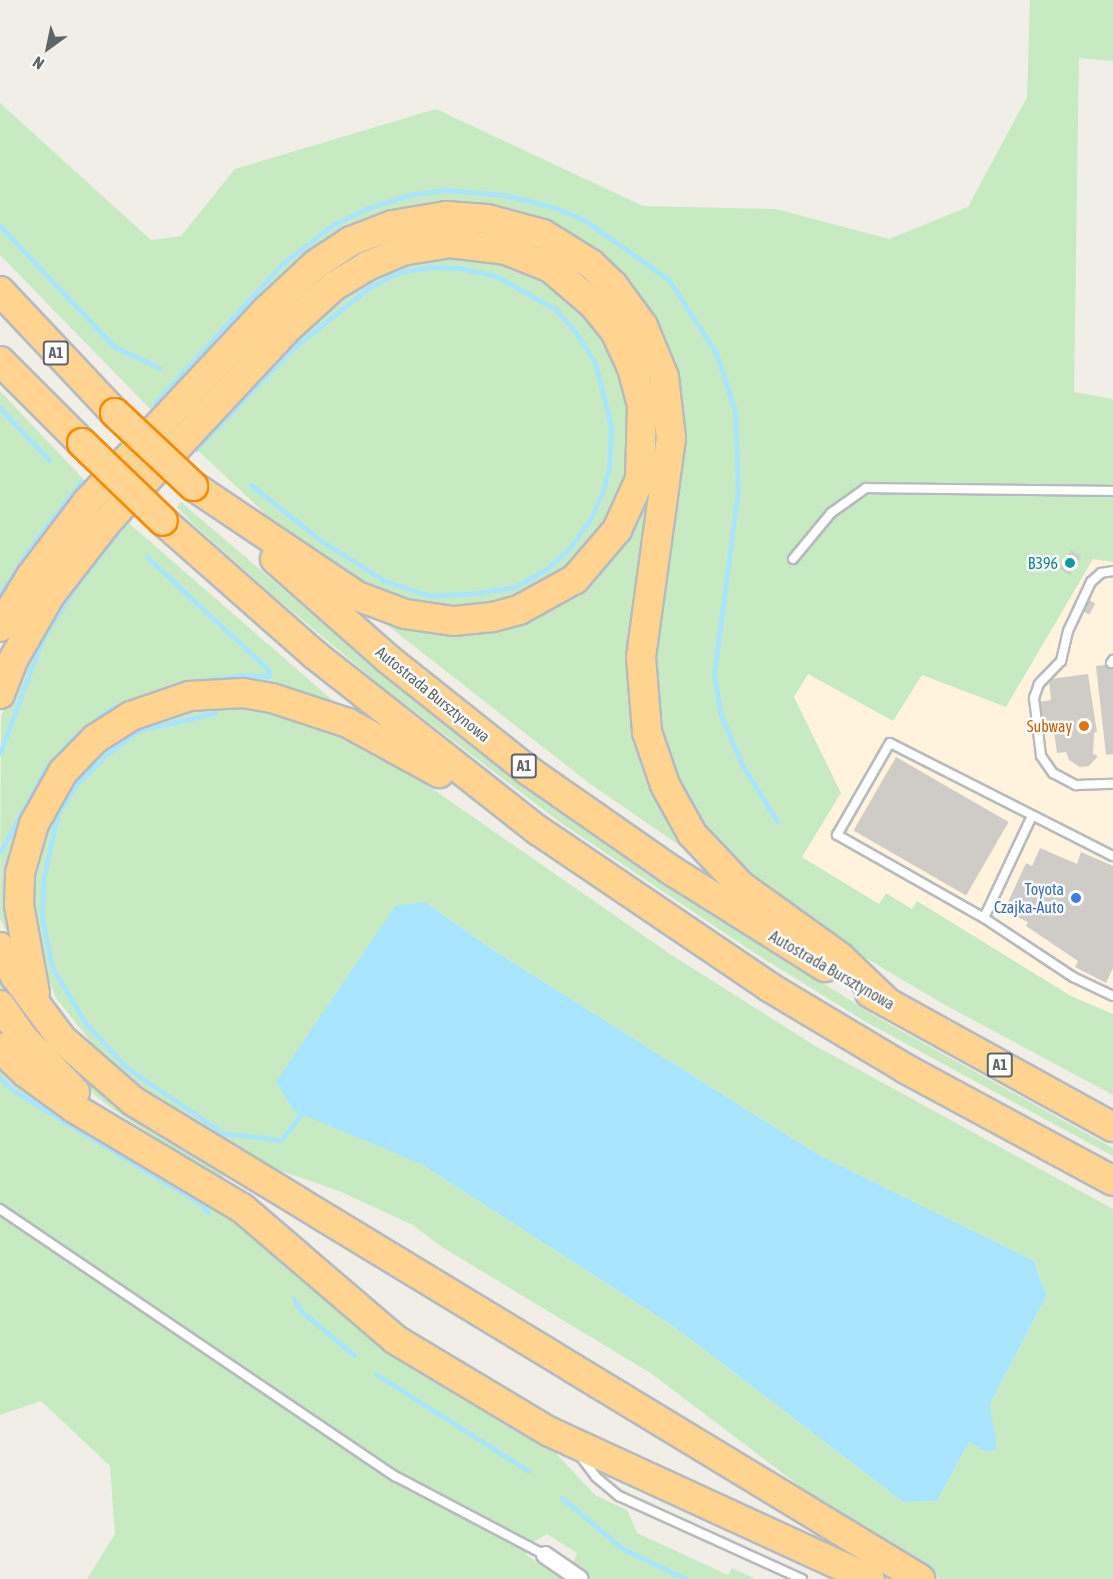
<!DOCTYPE html>
<style>
body{margin:0}
#map{position:relative;width:1113px;height:1579px;overflow:hidden;background:#f1eee7;font-family:"Asap Condensed",sans-serif}
div>[style]{position:absolute}
[style*='--x']{left:calc(var(--x)*1px);top:calc(var(--y)*1px);width:calc(var(--w)*1px);rotate:calc(var(--a)*1deg)}
.commercial>*{inset:0;background:#fff3de}
.green>*{inset:0;background:#c7eac2}
.water>*{inset:0;background:#a9e5ff}
.stream>*{height:5px;margin:-2.5px;padding:0 2.5px;transform-origin:2.5px;border-radius:2.5px;background:#a9e5ff}
.building>*{inset:0;background:#cfcbc6;transform-origin:0 0}
.roads{filter:drop-shadow(2px 0 #b7babe) drop-shadow(-2px 0 #b7babe) drop-shadow(0 2px #b7babe) drop-shadow(0 -2px #b7babe)}
.service>*{height:8px;margin:-4px;padding:0 4px;transform-origin:4px;border-radius:4px;background:#fff}
.minor>*{height:16px;margin:-8px;padding:0 8px;transform-origin:8px;border-radius:8px;background:#fff}
.motorway>*{height:28px;margin:-14px;padding:0 14px;transform-origin:14px;border-radius:14px;background:#ffd490}
.bridges{filter:drop-shadow(2px 0 #f88a00) drop-shadow(-2px 0 #f88a00) drop-shadow(0 2px #f88a00) drop-shadow(0 -2px #f88a00)}
.motorway-bridge>*{height:28px;margin:-14px;padding:0 14px;transform-origin:14px;border-radius:14px;background:#ffd490}
.dots>*{width:16px;height:16px;translate:-50% -50%;box-sizing:border-box;border:3px solid #fff;border-radius:50%}
span{translate:-50% -50%;white-space:nowrap;text-align:center;line-height:1.15;-webkit-text-stroke:5px #fff;paint-order:stroke}
.shield-label span{padding:2px 4px;background:#fff;border:2px solid;border-radius:4px;-webkit-text-stroke-width:0}
.shield-label{font-size:15px;color:#5e6468;font-weight:700}
.culture-label{font-size:16px;color:#0d838f}
.right{translate:-100% -50%;text-align:right}
.street-label{font-size:16px;color:#5e6468}
.food-label{font-size:16px;color:#c56008}
.shop-label{font-size:16px;color:#366cbe}
.north{position:absolute;left:18px;top:18px;width:60px;height:60px;-webkit-text-stroke:4px #fff;paint-order:stroke;rotate:213deg;font-size:16px;font-weight:700;line-height:24px;text-align:center;color:#5e6468}
.north::after{content:'';display:block;margin:auto;width:21px;height:27px;background:#5e6468;clip-path:polygon(50% 0,100% 100%,50% 72%,0 100%)}
</style>
<div id="map">
<div class="commercial">
<i style="clip-path:polygon(1093px 559px,1113px 562px,1113px 1014px,1071px 996px,917px 901px,913px 909px,879px 904px,802px 857px,841px 793px,794px 697px,808px 673px,893px 721px,922px 675px,1006px 707px)"></i>
</div>
<div class="green">
<i style="clip-path:polygon(1030px 0,1113px 0,1113px 61px,1079px 58px,1074px 392px,1113px 399px,1113px 562px,1093px 559px,1006px 707px,922px 675px,893px 721px,808px 674px,794px 697px,841px 793px,802px 857px,879px 904px,886px 893px,912px 909px,917px 901px,1071px 996px,1113px 1014px,1113px 1095px,945px 1005px,859px 954px,759px 886px,714px 841px,681px 790px,654px 709px,652px 666px,681px 467px,628px 287px,401px 211px,153px 412px,0 255px,0 103px,151px 240px,181px 236px,235px 169px,436px 109px,643px 206px,776px 209px,889px 239px,968px 207px,1027px 97px)"></i>
<i style="clip-path:polygon(505px 232px,592px 280px,621px 310px,661px 444px,630px 680px,696px 857px,589px 783px,378px 618px,535px 613px,647px 476px,612px 314px,461px 234px,264px 326px,340px 260px,394px 235px)"></i>
<i style="clip-path:polygon(458px 255px,498px 260px,535px 273px,568px 297px,611px 349px,622px 377px,628px 407px,629px 464px,622px 495px,605px 528px,563px 571px,503px 603px,468px 609px,426px 608px,374px 592px,329px 567px,274px 522px,191px 444px,303px 329px,346px 291px,387px 268px)"></i>
<i style="clip-path:polygon(0 391px,89px 485px,0 605px)"></i>
<i style="clip-path:polygon(181px 502px,394px 684px,644px 870px,880px 1019px,1113px 1148px,1113px 1156px,866px 1022px,759px 956px,561px 823px,385px 689px,275px 597px,193px 524px,177px 507px)"></i>
<i style="clip-path:polygon(123px 518px,345px 711px,155px 695px,45px 785px,18px 953px,0 919px,1px 717px,20px 668px,45px 622px)"></i>
<i style="clip-path:polygon(evenodd,226px 703px,272px 709px,328px 726px,391px 760px,670px 954px,812px 1044px,1113px 1209px,1113px 1579px,940px 1579px,851px 1525px,652px 1374px,442px 1247px,413px 1225px,339px 1191px,258px 1163px,164px 1105px,94px 1046px,56px 998px,35px 943px,29px 888px,42px 834px,58px 795px,121px 734px,190px 707px,226px 703px,425px 902px,493px 950px,819px 1155px,1034px 1261px,1047px 1295px,990px 1404px,996px 1449px,986px 1452px,969px 1442px,937px 1501px,903px 1502px,676px 1328px,421px 1164px,425px 902px)"></i>
<i style="clip-path:polygon(0 966px,32px 1020px,68px 1063px,119px 1104px,225px 1174px,221px 1180px,112px 1109px,63px 1069px,24px 1026px,0 988px)"></i>
<i style="clip-path:polygon(0 1065px,227px 1214px,382px 1347px,550px 1447px,595px 1495px,627px 1510px,637px 1533px,728px 1575px,732px 1568px,756px 1579px,592px 1579px,572px 1565px,577px 1553px,547px 1534px,533px 1542px,526px 1555px,565px 1579px,87px 1579px,115px 1534px,110px 1466px,41px 1401px,0 1415px)"></i>
</div>
<div class="water">
<i style="clip-path:polygon(425px 902px,493px 950px,819px 1155px,1034px 1261px,1047px 1295px,990px 1404px,997px 1449px,986px 1452px,969px 1442px,937px 1501px,903px 1502px,676px 1328px,421px 1164px,294px 1111px,276px 1082px,395px 906px)"></i>
</div>
<div class="stream">
<i style="--x:0;--y:226;--w:167;--a:46.5"></i>
<i style="--x:115;--y:347;--w:49;--a:25.5"></i>
<i style="--x:155;--y:403;--w:188;--a:-47.6"></i>
<i style="--x:282;--y:264;--w:66;--a:-37.6"></i>
<i style="--x:334;--y:224;--w:38;--a:-25"></i>
<i style="--x:368;--y:208;--w:43;--a:-17.6"></i>
<i style="--x:409;--y:195;--w:37;--a:-8"></i>
<i style="--x:446;--y:190;--w:58;--a:4.9"></i>
<i style="--x:504;--y:195;--w:50;--a:13.8"></i>
<i style="--x:553;--y:207;--w:36;--a:23"></i>
<i style="--x:586;--y:221;--w:102;--a:35.4"></i>
<i style="--x:669;--y:280;--w:87;--a:57.2"></i>
<i style="--x:716;--y:353;--w:60;--a:71.6"></i>
<i style="--x:735;--y:410;--w:80;--a:87.9"></i>
<i style="--x:738;--y:490;--w:187;--a:97.4"></i>
<i style="--x:714;--y:675;--w:41;--a:80.1"></i>
<i style="--x:721;--y:715;--w:54;--a:67.2"></i>
<i style="--x:742;--y:765;--w:66;--a:58"></i>
<i style="--x:0;--y:408;--w:71;--a:46.7"></i>
<i style="--x:196;--y:449;--w:139;--a:-46.2"></i>
<i style="--x:292;--y:349;--w:100;--a:-38.5"></i>
<i style="--x:370;--y:287;--w:34;--a:-27"></i>
<i style="--x:400;--y:272;--w:32;--a:-9"></i>
<i style="--x:432;--y:267;--w:27;--a:2"></i>
<i style="--x:459;--y:268;--w:38;--a:12"></i>
<i style="--x:496;--y:276;--w:68;--a:29.2"></i>
<i style="--x:555;--y:309;--w:30;--a:48"></i>
<i style="--x:575;--y:331;--w:38;--a:58"></i>
<i style="--x:595;--y:363;--w:65;--a:75.7"></i>
<i style="--x:611;--y:426;--w:42;--a:92.7"></i>
<i style="--x:609;--y:468;--w:24;--a:105"></i>
<i style="--x:603;--y:491;--w:32;--a:114"></i>
<i style="--x:590;--y:520;--w:34;--a:126"></i>
<i style="--x:570;--y:548;--w:31;--a:138"></i>
<i style="--x:547;--y:569;--w:37;--a:151"></i>
<i style="--x:515;--y:587;--w:36;--a:171"></i>
<i style="--x:479;--y:593;--w:49;--a:176.5"></i>
<i style="--x:430;--y:596;--w:47;--a:-161.6"></i>
<i style="--x:385;--y:581;--w:77;--a:-147.8"></i>
<i style="--x:320;--y:540;--w:88;--a:-141.4"></i>
<i style="--x:148;--y:558;--w:163;--a:42.8"></i>
<i style="--x:268;--y:669;--w:7;--a:82"></i>
<i style="--x:269;--y:676;--w:23;--a:-178"></i>
<i style="--x:246;--y:675;--w:55;--a:172.7"></i>
<i style="--x:0;--y:595;--w:54;--a:-57.8"></i>
<i style="--x:29;--y:549;--w:85;--a:-52.2"></i>
<i style="--x:215;--y:713;--w:78;--a:167.4"></i>
<i style="--x:139;--y:730;--w:39;--a:143"></i>
<i style="--x:108;--y:753;--w:45;--a:135"></i>
<i style="--x:76;--y:785;--w:36;--a:122"></i>
<i style="--x:57;--y:816;--w:67;--a:102"></i>
<i style="--x:43;--y:882;--w:36;--a:92"></i>
<i style="--x:42;--y:918;--w:50;--a:78.5"></i>
<i style="--x:52;--y:967;--w:66;--a:59.2"></i>
<i style="--x:86;--y:1024;--w:60;--a:47"></i>
<i style="--x:127;--y:1068;--w:116;--a:34.1"></i>
<i style="--x:223;--y:1133;--w:58;--a:6.9"></i>
<i style="--x:281;--y:1140;--w:33;--a:-52"></i>
<i style="--x:0;--y:753;--w:118;--a:-69.7"></i>
<i style="--x:41;--y:642;--w:67;--a:-58.4"></i>
<i style="--x:76;--y:585;--w:73;--a:-51.7"></i>
<i style="--x:0;--y:852;--w:94;--a:-61.2"></i>
<i style="--x:45;--y:770;--w:41;--a:-48.9"></i>
<i style="--x:72;--y:739;--w:51;--a:-37.8"></i>
<i style="--x:112;--y:708;--w:65;--a:-18.7"></i>
<i style="--x:0;--y:1078;--w:19;--a:43"></i>
<i style="--x:14;--y:1091;--w:218;--a:31.1"></i>
<i style="--x:201;--y:1204;--w:11;--a:49"></i>
<i style="--x:294;--y:1299;--w:14;--a:60"></i>
<i style="--x:301;--y:1311;--w:69;--a:39.7"></i>
<i style="--x:376;--y:1374;--w:180;--a:32.5"></i>
<i style="--x:562;--y:1498;--w:80;--a:39.9"></i>
<i style="--x:623;--y:1549;--w:70;--a:25.5"></i>
</div>
<div class="building">
<i style="left:1071px;top:550px;width:12px;height:22px;rotate:31deg"></i>
<i style="left:1089px;top:600px;width:7px;height:13px;rotate:27deg"></i>
<i style="clip-path:polygon(1113px 664px,1113px 754px,1106px 755px,1096px 666px)"></i>
<i style="clip-path:polygon(1088px 674px,1097px 732px,1094px 733px,1093px 754px,1098px 756px,1089px 766px,1080px 767px,1069px 760px,1066px 752px,1057px 753px,1054px 731px,1042px 732px,1039px 702px,1051px 700px,1049px 679px)"></i>
<i style="left:896px;top:757px;width:130px;height:85px;rotate:30deg"></i>
<i style="clip-path:polygon(1040px 848px,1077px 864px,1081px 852px,1113px 866px,1113px 968px,1106px 983px,1075px 967px,1078px 961px,1026px 926px,1028px 922px,1004px 911px,1026px 863px,1032px 866px)"></i>
</div>
<div class="roads">
<div class="service">
<i style="--x:793;--y:559;--w:60;--a:-50.4"></i>
<i style="--x:831;--y:513;--w:43;--a:-35.5"></i>
<i style="--x:866;--y:488;--w:247;--a:0.7"></i>
<i style="--x:1113;--y:571;--w:12;--a:171"></i>
<i style="--x:1101;--y:573;--w:13;--a:138"></i>
<i style="--x:1091;--y:582;--w:54;--a:115.1"></i>
<i style="--x:1068;--y:631;--w:31;--a:103"></i>
<i style="--x:1061;--y:661;--w:32;--a:134"></i>
<i style="--x:1039;--y:684;--w:15;--a:110"></i>
<i style="--x:1034;--y:698;--w:58;--a:83.1"></i>
<i style="--x:1041;--y:756;--w:21;--a:55"></i>
<i style="--x:1053;--y:773;--w:26;--a:28"></i>
<i style="--x:1076;--y:785;--w:37;--a:-2"></i>
<i style="--x:1111;--y:663;--w:4;--a:-56"></i>
<i style="--x:1031;--y:818;--w:110;--a:115.2"></i>
<i style="--x:984;--y:918;--w:169;--a:-150.5"></i>
<i style="--x:837;--y:835;--w:106;--a:-60.1"></i>
<i style="--x:890;--y:743;--w:250;--a:26.9"></i>
<i style="--x:984;--y:918;--w:107;--a:33.5"></i>
<i style="--x:1073;--y:977;--w:44;--a:25.4"></i>
<i style="--x:0;--y:1209;--w:477;--a:34.1"></i>
<i style="--x:395;--y:1476;--w:170;--a:27.8"></i>
<i style="--x:581;--y:1457;--w:25;--a:53"></i>
<i style="--x:596;--y:1477;--w:30;--a:40"></i>
<i style="--x:619;--y:1496;--w:201;--a:24.4"></i>
</div>
<div class="minor">
<i style="--x:545;--y:1555;--w:42;--a:34.4"></i>
</div>
<div class="motorway">
<i style="--x:0;--y:291;--w:168;--a:46.7"></i>
<i style="--x:0;--y:361;--w:116;--a:45"></i>
<i style="--x:163;--y:521;--w:203;--a:41.4"></i>
<i style="--x:315;--y:655;--w:285;--a:38.2"></i>
<i style="--x:539;--y:831;--w:278;--a:34.1"></i>
<i style="--x:769;--y:987;--w:160;--a:30.9"></i>
<i style="--x:906;--y:1069;--w:235;--a:28.4"></i>
<i style="--x:275;--y:559;--w:151;--a:41.5"></i>
<i style="--x:388;--y:659;--w:180;--a:38.5"></i>
<i style="--x:529;--y:771;--w:173;--a:34.9"></i>
<i style="--x:671;--y:870;--w:182;--a:32.2"></i>
<i style="--x:0;--y:627;--w:60;--a:-58.7"></i>
<i style="--x:31;--y:576;--w:94;--a:-52.8"></i>
<i style="--x:88;--y:501;--w:262;--a:-46.9"></i>
<i style="--x:267;--y:310;--w:67;--a:-43.2"></i>
<i style="--x:316;--y:264;--w:42;--a:-33.3"></i>
<i style="--x:351;--y:241;--w:45;--a:-20.9"></i>
<i style="--x:393;--y:225;--w:54;--a:-9.6"></i>
<i style="--x:446;--y:216;--w:41;--a:4.2"></i>
<i style="--x:487;--y:219;--w:58;--a:15"></i>
<i style="--x:543;--y:234;--w:57;--a:32"></i>
<i style="--x:591;--y:264;--w:30;--a:44"></i>
<i style="--x:613;--y:285;--w:51;--a:53.8"></i>
<i style="--x:643;--y:326;--w:55;--a:67.6"></i>
<i style="--x:664;--y:377;--w:61;--a:83.5"></i>
<i style="--x:671;--y:438;--w:221;--a:97.8"></i>
<i style="--x:641;--y:657;--w:75;--a:85.4"></i>
<i style="--x:647;--y:732;--w:56;--a:71.2"></i>
<i style="--x:665;--y:785;--w:56;--a:61.1"></i>
<i style="--x:692;--y:834;--w:71;--a:46.7"></i>
<i style="--x:741;--y:886;--w:122;--a:35.6"></i>
<i style="--x:840;--y:957;--w:66;--a:43.8"></i>
<i style="--x:0;--y:694;--w:36;--a:-69"></i>
<i style="--x:13;--y:660;--w:76;--a:-60.1"></i>
<i style="--x:51;--y:594;--w:90;--a:-52.2"></i>
<i style="--x:106;--y:523;--w:267;--a:-47"></i>
<i style="--x:288;--y:328;--w:62;--a:-42.4"></i>
<i style="--x:334;--y:286;--w:39;--a:-31"></i>
<i style="--x:367;--y:266;--w:38;--a:-23"></i>
<i style="--x:402;--y:251;--w:49;--a:-9.5"></i>
<i style="--x:450;--y:243;--w:56;--a:7.1"></i>
<i style="--x:506;--y:250;--w:48;--a:21.8"></i>
<i style="--x:551;--y:268;--w:55;--a:40.6"></i>
<i style="--x:593;--y:304;--w:35;--a:51"></i>
<i style="--x:615;--y:331;--w:41;--a:65.3"></i>
<i style="--x:632;--y:368;--w:38;--a:75"></i>
<i style="--x:642;--y:405;--w:74;--a:91.5"></i>
<i style="--x:640;--y:479;--w:56;--a:114.3"></i>
<i style="--x:617;--y:530;--w:65;--a:130.6"></i>
<i style="--x:575;--y:579;--w:64;--a:151"></i>
<i style="--x:519;--y:610;--w:28;--a:165"></i>
<i style="--x:492;--y:617;--w:39;--a:174"></i>
<i style="--x:453;--y:621;--w:49;--a:-171.7"></i>
<i style="--x:405;--y:614;--w:51;--a:-159.4"></i>
<i style="--x:357;--y:596;--w:197;--a:-146.1"></i>
<i style="--x:0;--y:947;--w:33;--a:63"></i>
<i style="--x:15;--y:976;--w:79;--a:53.3"></i>
<i style="--x:62;--y:1039;--w:94;--a:41.1"></i>
<i style="--x:133;--y:1101;--w:921;--a:31.27"></i>
<i style="--x:35;--y:993;--w:89;--a:-100.3"></i>
<i style="--x:19;--y:905;--w:32;--a:-88"></i>
<i style="--x:20;--y:873;--w:51;--a:-74.1"></i>
<i style="--x:34;--y:824;--w:60;--a:-60.9"></i>
<i style="--x:63;--y:772;--w:46;--a:-45.9"></i>
<i style="--x:95;--y:739;--w:43;--a:-32.6"></i>
<i style="--x:131;--y:716;--w:61;--a:-19"></i>
<i style="--x:189;--y:696;--w:54;--a:-3.2"></i>
<i style="--x:243;--y:693;--w:29;--a:10"></i>
<i style="--x:272;--y:698;--w:80;--a:18.2"></i>
<i style="--x:348;--y:723;--w:104;--a:28.8"></i>
<i style="--x:870;--y:993;--w:277;--a:28.9"></i>
<i style="--x:0;--y:1005;--w:40;--a:55.1"></i>
<i style="--x:23;--y:1038;--w:75;--a:46.1"></i>
<i style="--x:0;--y:1048;--w:36;--a:44"></i>
<i style="--x:26;--y:1073;--w:59;--a:36.1"></i>
<i style="--x:74;--y:1108;--w:196;--a:30.8"></i>
<i style="--x:242;--y:1208;--w:203;--a:40.6"></i>
<i style="--x:396;--y:1340;--w:179;--a:30.9"></i>
<i style="--x:550;--y:1432;--w:352;--a:24.7"></i>
</div>
</div>
<div class="bridges">
<div class="motorway-bridge">
<i style="--x:115;--y:413;--w:107;--a:43.1"></i>
<i style="--x:82;--y:443;--w:112;--a:43.9"></i>
</div>
</div>
<div class="dots">
<i style="left:1070px;top:563px;background:#0f9aa8"></i>
<i style="left:1084px;top:726px;background:#e8710a"></i>
<i style="left:1076px;top:898px;background:#3f7fe0"></i>
</div>
<div class="shield-label">
<span style="left:56px;top:353px">A1</span>
<span style="left:524px;top:766px">A1</span>
<span style="left:1000px;top:1065px">A1</span>
</div>
<div class="culture-label">
<span class="right" style="left:1058px;top:563px">B396</span>
</div>
<div class="street-label">
<span style="left:433px;top:694px;rotate:39deg">Autostrada Bursztynowa</span>
<span style="left:832px;top:970px;rotate:30deg">Autostrada Bursztynowa</span>
</div>
<div class="food-label">
<span class="right" style="left:1072px;top:726px">Subway</span>
</div>
<div class="shop-label">
<span class="right" style="left:1064px;top:898px">Toyota<br>Czajka-Auto</span>
</div>
<div class="north">N</div>
</div>
